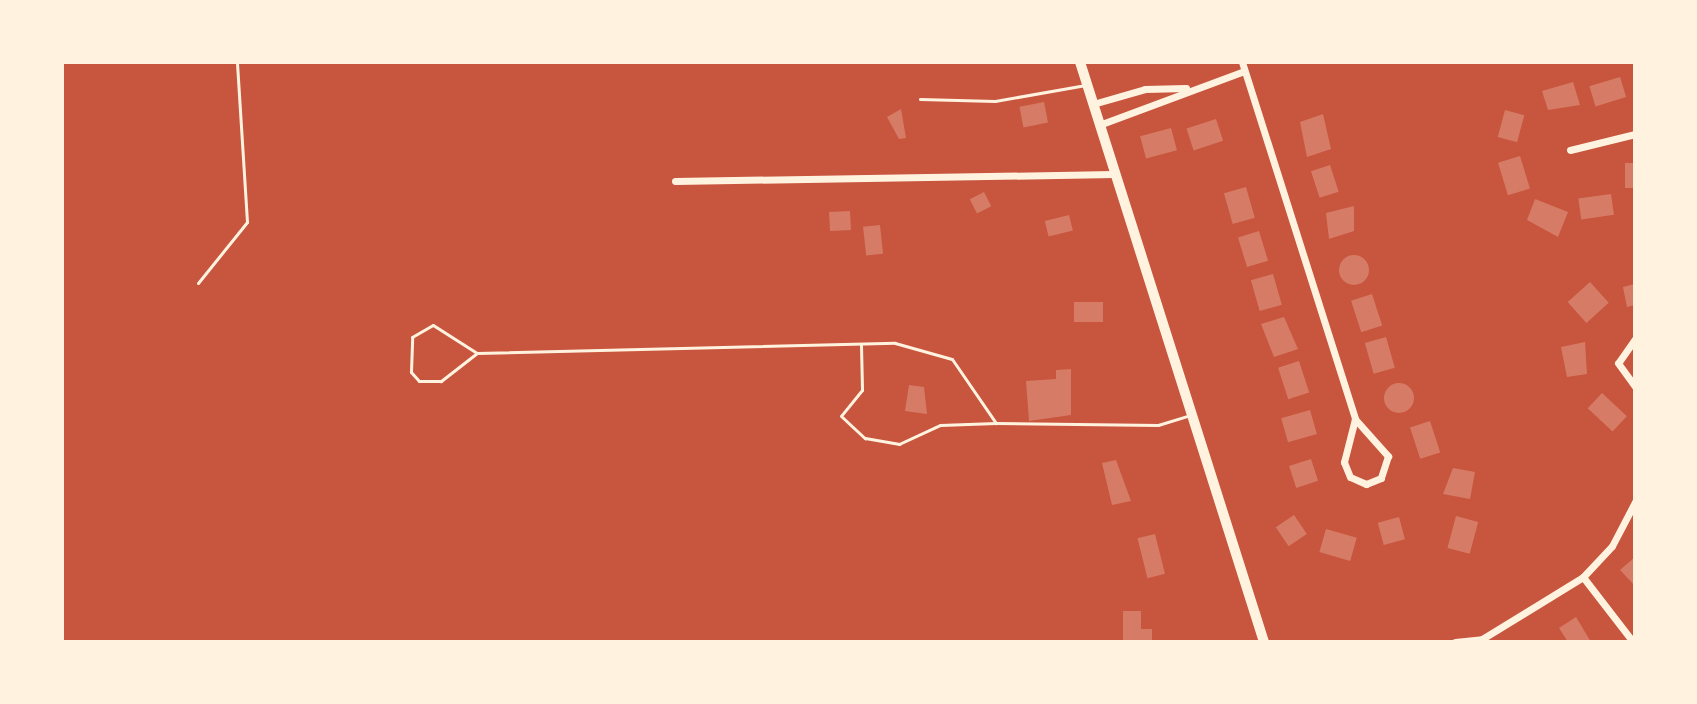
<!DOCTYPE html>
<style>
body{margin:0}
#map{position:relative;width:1697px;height:704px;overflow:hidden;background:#c8553d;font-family:"Source Sans 3",sans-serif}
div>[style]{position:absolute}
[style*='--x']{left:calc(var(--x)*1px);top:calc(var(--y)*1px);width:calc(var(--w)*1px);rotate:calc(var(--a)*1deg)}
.building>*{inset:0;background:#d67c66;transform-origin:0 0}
.round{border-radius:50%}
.service>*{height:3px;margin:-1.5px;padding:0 1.5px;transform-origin:1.5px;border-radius:1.5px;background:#fff3e0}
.minor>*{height:7px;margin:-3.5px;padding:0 3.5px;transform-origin:3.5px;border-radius:3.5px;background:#fff3e0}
.secondary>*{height:10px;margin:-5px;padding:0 5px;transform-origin:5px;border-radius:5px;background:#fff3e0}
span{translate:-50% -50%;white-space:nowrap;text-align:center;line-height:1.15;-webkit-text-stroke:6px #fff3e0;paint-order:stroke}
.frame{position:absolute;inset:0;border:64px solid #fff3e0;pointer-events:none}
</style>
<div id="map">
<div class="building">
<i style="left:1620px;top:77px;width:21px;height:32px;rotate:73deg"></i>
<i style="clip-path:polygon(1573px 82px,1580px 105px,1548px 110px,1542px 91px)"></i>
<i style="left:1044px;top:102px;width:21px;height:25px;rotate:79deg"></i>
<i style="clip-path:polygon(901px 109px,906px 138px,899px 139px,887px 117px)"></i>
<i style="left:1505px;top:110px;width:20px;height:28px;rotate:15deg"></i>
<i style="clip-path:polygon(1323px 114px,1331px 149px,1307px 157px,1300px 122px)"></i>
<i style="left:1216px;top:119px;width:23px;height:31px;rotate:72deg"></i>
<i style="left:1171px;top:128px;width:23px;height:32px;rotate:75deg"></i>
<i style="left:1520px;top:156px;width:34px;height:23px;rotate:73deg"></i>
<i style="left:1625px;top:163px;width:10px;height:25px"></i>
<i style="left:1330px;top:165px;width:28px;height:20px;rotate:72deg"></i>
<i style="left:1246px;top:187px;width:32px;height:23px;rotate:74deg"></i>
<i style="left:984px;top:192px;width:16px;height:16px;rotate:63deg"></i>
<i style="left:1611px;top:194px;width:21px;height:33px;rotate:82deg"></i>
<i style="clip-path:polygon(1535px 199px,1568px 212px,1558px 237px,1527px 220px)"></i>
<i style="clip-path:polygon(1354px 206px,1354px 231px,1329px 239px,1326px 213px)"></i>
<i style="left:850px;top:211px;width:19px;height:21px;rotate:87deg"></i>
<i style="left:1069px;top:215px;width:16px;height:25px;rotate:76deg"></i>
<i style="left:880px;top:225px;width:29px;height:17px;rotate:84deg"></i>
<i style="left:1259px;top:231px;width:31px;height:22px;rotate:73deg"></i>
<i class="round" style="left:1339px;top:255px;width:30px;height:30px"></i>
<i style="left:1273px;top:274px;width:32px;height:23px;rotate:74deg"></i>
<i style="left:1590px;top:282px;width:28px;height:30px;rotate:48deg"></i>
<i style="clip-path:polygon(1635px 284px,1635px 305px,1627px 307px,1623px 287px)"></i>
<i style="left:1372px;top:294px;width:33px;height:22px;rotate:72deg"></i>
<i style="left:1074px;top:302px;width:29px;height:20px"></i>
<i style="clip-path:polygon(1284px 317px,1298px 349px,1274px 357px,1261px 324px)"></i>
<i style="left:1386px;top:337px;width:32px;height:22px;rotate:74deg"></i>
<i style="clip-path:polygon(1585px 342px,1587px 374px,1567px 377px,1561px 347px)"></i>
<i style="left:1299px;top:361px;width:33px;height:22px;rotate:72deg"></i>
<i style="clip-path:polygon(1071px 369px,1071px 415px,1029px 421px,1026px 381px,1056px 379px,1056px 370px)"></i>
<i class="round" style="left:1384px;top:383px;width:30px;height:30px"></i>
<i style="clip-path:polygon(909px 385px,924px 387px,927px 414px,905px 411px)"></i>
<i style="left:1602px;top:393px;width:34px;height:21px;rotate:43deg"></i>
<i style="left:1310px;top:410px;width:25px;height:30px;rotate:74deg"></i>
<i style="left:1430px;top:421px;width:33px;height:21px;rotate:72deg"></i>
<i style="left:1311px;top:459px;width:23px;height:23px;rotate:72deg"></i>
<i style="clip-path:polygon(1116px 460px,1131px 501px,1112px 505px,1102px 463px)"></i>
<i style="clip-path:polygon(1453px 468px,1475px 472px,1470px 499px,1443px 494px)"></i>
<i style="left:1294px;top:515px;width:23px;height:22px;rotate:56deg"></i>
<i style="left:1456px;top:516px;width:23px;height:33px;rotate:15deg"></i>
<i style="left:1399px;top:517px;width:23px;height:22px;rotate:75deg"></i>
<i style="left:1326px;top:529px;width:32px;height:24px;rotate:16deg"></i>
<i style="left:1155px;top:534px;width:41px;height:18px;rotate:76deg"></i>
<i style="clip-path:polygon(1635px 557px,1635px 586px,1620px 570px)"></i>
<i style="clip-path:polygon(1123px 611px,1141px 611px,1141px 629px,1152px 629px,1152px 642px,1123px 642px)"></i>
<i style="clip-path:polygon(1576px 617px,1591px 642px,1568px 642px,1559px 628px)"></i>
</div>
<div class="service">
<i style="--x:920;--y:99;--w:75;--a:1.5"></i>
<i style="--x:995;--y:101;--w:92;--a:-10"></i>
<i style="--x:198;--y:283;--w:78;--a:-51.2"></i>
<i style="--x:247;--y:222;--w:160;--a:-93.6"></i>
<i style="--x:861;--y:345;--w:45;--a:88.7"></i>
<i style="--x:862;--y:390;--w:33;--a:129"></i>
<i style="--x:841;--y:416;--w:33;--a:43"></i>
<i style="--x:865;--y:438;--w:35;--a:10"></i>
<i style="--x:899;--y:444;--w:45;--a:-24.9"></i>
<i style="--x:940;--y:425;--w:56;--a:-2"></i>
<i style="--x:477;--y:353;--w:46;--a:142.1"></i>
<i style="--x:441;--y:381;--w:22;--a:180"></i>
<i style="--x:419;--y:381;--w:12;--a:-132"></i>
<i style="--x:411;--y:372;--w:35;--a:-88"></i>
<i style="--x:412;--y:337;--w:24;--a:-30"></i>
<i style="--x:433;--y:325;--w:52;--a:32.5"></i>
<i style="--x:477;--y:353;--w:418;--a:-1.4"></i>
<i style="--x:895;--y:343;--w:59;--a:15.7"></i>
<i style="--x:952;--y:359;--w:78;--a:55.5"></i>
<i style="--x:996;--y:423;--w:162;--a:0.7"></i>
<i style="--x:1158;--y:425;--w:31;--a:-17"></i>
</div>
<div class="minor">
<i style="--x:1242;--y:62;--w:374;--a:72.4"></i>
<i style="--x:1355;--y:419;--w:50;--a:48.3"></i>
<i style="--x:1388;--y:456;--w:23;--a:108"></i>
<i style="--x:1381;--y:478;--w:16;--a:158"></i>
<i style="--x:1366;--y:484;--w:17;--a:-156"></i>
<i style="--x:1350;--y:477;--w:16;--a:-112"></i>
<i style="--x:1344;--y:462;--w:44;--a:-75.7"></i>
<i style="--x:1093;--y:104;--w:54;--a:-16.1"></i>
<i style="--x:1145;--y:89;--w:41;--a:-1.4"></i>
<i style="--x:1099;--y:125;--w:155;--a:-20.4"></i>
<i style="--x:1570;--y:150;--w:67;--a:-13.8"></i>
<i style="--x:675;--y:181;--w:439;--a:-0.9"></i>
<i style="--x:1635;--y:339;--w:29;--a:125"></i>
<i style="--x:1618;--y:363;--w:29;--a:54"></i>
<i style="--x:1583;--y:577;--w:82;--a:52.4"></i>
<i style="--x:1455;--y:642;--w:27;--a:-6"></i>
<i style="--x:1482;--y:639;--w:119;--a:-31.5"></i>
<i style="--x:1583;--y:577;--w:42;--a:-46.9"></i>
<i style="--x:1612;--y:546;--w:50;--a:-62.4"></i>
</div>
<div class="secondary">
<i style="--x:1080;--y:62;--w:608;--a:72.4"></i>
</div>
<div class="frame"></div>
</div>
